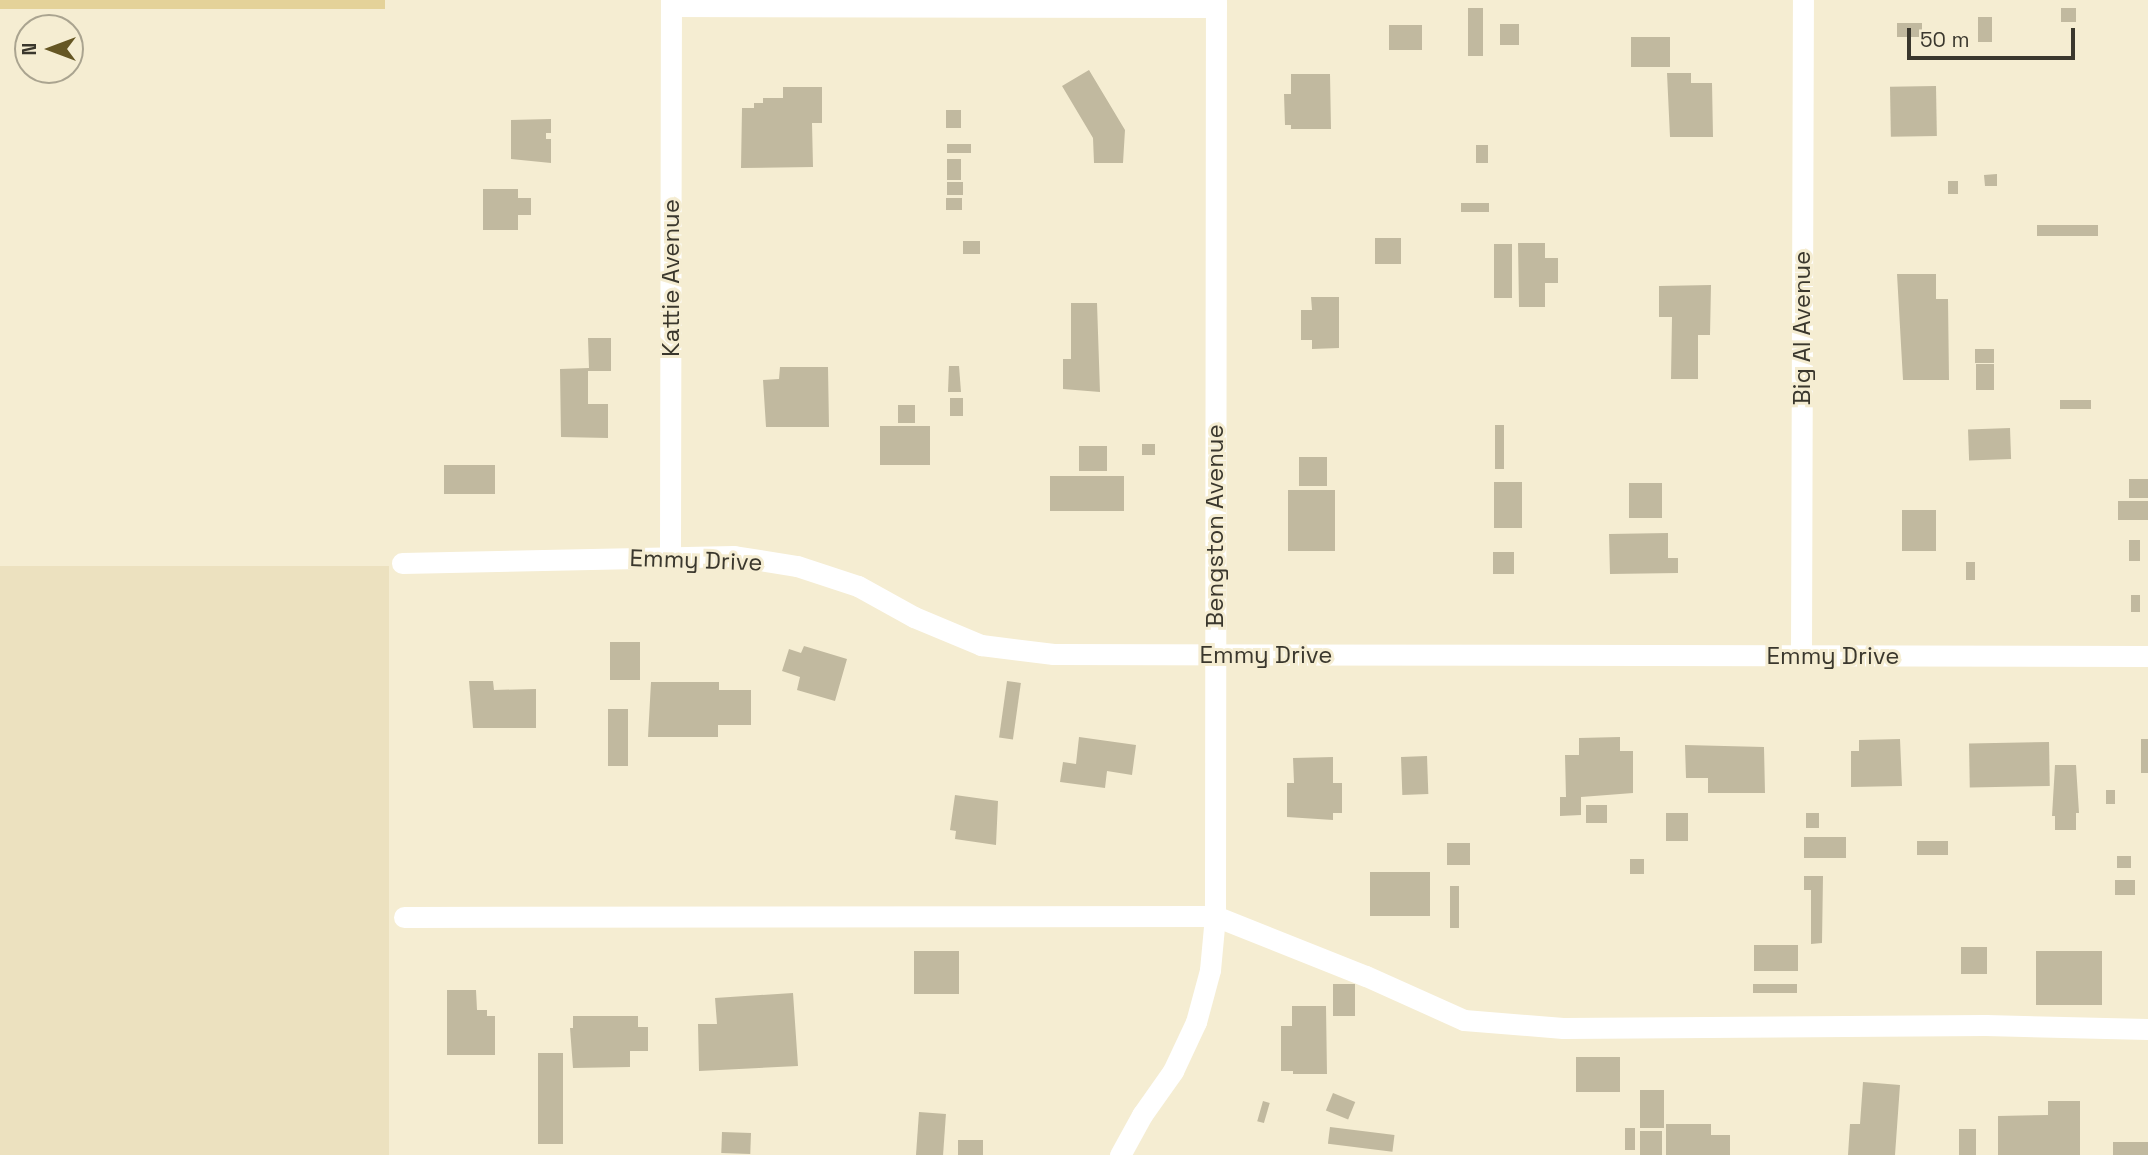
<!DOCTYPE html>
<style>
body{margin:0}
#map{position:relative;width:2148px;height:1155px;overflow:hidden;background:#f5edd2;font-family:"Space Grotesk",sans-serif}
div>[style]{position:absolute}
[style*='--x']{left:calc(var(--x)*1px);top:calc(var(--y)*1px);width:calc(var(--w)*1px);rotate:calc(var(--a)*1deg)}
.built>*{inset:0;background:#ece1bf;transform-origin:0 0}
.green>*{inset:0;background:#e4d299;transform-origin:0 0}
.building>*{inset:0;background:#c1b99f;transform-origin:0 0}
.minor>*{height:21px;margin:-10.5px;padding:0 10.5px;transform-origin:10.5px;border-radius:10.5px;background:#fff}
span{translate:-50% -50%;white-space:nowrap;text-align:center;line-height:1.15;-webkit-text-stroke:6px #f5edd2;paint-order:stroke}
.street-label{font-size:24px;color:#3a372d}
.north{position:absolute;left:14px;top:14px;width:70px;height:70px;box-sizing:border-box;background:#f5edd2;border:2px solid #aaa490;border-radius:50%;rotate:270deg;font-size:19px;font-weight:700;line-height:28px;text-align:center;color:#3a372d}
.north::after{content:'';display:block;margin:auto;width:24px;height:32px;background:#655623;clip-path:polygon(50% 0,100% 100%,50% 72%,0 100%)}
.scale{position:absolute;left:1907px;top:28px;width:168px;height:32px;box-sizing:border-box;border:4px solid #3a372d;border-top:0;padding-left:9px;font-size:21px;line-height:24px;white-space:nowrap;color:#3a372d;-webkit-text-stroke:5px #f5edd2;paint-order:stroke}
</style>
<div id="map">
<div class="built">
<i style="left:389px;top:566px;width:589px;height:389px;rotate:90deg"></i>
</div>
<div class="green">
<i style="left:0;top:0;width:385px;height:9px"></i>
</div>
<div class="building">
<i style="left:1468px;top:8px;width:15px;height:48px"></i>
<i style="left:2061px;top:8px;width:15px;height:14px"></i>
<i style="left:1978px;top:17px;width:14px;height:25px"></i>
<i style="left:1897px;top:23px;width:25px;height:14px"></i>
<i style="left:1500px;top:24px;width:19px;height:21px"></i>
<i style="left:1389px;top:25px;width:33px;height:25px"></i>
<i style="left:1631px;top:37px;width:39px;height:30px"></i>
<i style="clip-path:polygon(1089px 70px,1125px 130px,1123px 163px,1094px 163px,1093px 138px,1062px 86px)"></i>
<i style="clip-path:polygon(1667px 73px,1691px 73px,1691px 83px,1712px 83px,1713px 137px,1670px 137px)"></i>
<i style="clip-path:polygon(1291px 74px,1330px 74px,1331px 129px,1291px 129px,1291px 125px,1285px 125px,1284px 94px,1291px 94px)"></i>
<i style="left:1936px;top:86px;width:50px;height:46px;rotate:89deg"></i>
<i style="clip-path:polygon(783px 87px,822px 87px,822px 123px,812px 123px,813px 167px,741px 168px,742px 108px,754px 108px,754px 103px,763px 103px,763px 98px,783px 98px)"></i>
<i style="left:946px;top:110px;width:15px;height:18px"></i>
<i style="clip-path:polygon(551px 119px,551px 133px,546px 133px,546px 139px,551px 139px,551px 163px,511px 159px,511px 120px)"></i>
<i style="left:947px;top:144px;width:24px;height:9px"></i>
<i style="left:1476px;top:145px;width:12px;height:18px"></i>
<i style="left:947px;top:159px;width:14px;height:21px"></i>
<i style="clip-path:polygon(1997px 174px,1997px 186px,1985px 186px,1984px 175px)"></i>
<i style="left:1948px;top:181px;width:10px;height:13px"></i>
<i style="left:947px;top:182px;width:16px;height:13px"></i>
<i style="clip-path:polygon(483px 189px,518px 189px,518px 198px,531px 198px,531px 215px,518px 215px,518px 230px,483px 230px)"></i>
<i style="left:946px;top:198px;width:16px;height:12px"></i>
<i style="left:1489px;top:203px;width:9px;height:28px;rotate:90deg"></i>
<i style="left:2098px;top:225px;width:11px;height:61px;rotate:90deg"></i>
<i style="left:1401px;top:238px;width:26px;height:26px;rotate:90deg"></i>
<i style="left:963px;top:241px;width:17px;height:13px"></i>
<i style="clip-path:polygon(1518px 243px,1545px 243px,1545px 258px,1558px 258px,1558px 283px,1545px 283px,1545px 307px,1519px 307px)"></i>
<i style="left:1494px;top:244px;width:18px;height:54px"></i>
<i style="clip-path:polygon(1897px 274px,1936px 274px,1936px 299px,1948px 299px,1949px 380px,1903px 380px)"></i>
<i style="clip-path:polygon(1711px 285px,1710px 335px,1698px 335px,1698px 379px,1671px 379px,1672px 317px,1659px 317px,1659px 286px)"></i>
<i style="clip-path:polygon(1311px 297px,1339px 297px,1339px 348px,1312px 349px,1312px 340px,1301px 340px,1301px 310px,1312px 310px)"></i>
<i style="clip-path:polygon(1071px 303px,1097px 303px,1100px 392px,1063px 389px,1063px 359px,1071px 359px)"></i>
<i style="clip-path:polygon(588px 338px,611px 338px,611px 371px,588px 371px,588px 404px,608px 404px,608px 438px,561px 437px,560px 369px,589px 368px)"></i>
<i style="left:1975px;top:349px;width:19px;height:14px"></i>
<i style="left:1976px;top:364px;width:18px;height:26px"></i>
<i style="clip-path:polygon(949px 366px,959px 366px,961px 392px,948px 392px)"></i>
<i style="clip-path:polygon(780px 367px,828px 367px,829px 427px,766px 427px,763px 380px,779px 379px)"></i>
<i style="left:950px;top:398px;width:13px;height:18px"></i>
<i style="left:2060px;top:400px;width:31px;height:9px"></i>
<i style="left:898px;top:405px;width:17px;height:18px"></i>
<i style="left:1495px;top:425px;width:9px;height:44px"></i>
<i style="left:880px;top:426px;width:50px;height:39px"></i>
<i style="left:2010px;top:428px;width:31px;height:42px;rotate:88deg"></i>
<i style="left:1142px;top:444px;width:13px;height:11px"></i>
<i style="left:1079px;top:446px;width:28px;height:25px"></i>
<i style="left:1299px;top:457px;width:28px;height:29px"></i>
<i style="left:495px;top:465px;width:29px;height:51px;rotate:90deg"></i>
<i style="left:1050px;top:476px;width:74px;height:35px"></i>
<i style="left:2129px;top:479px;width:19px;height:19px"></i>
<i style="left:1494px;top:482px;width:28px;height:46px"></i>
<i style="left:1629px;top:483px;width:33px;height:35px"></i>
<i style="left:1288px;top:490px;width:47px;height:61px"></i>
<i style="left:2118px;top:501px;width:30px;height:19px"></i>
<i style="left:1902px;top:510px;width:34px;height:41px"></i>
<i style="clip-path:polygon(1668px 533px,1668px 558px,1678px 558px,1678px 573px,1610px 574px,1609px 534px)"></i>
<i style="left:2129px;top:540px;width:11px;height:21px"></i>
<i style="left:1493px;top:552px;width:21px;height:22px"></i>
<i style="left:1966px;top:562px;width:9px;height:18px"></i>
<i style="left:2140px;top:595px;width:17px;height:9px;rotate:90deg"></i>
<i style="left:610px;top:642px;width:30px;height:38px"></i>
<i style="clip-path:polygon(804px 646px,847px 659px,835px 701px,797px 690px,800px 677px,782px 671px,789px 649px,801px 653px)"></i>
<i style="clip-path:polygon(469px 681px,493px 681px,494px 690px,536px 689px,536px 728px,473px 728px)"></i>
<i style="left:1007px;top:681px;width:14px;height:57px;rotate:8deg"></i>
<i style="clip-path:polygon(651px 682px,719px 682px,719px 690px,751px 690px,751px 725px,718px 725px,718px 737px,648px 737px)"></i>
<i style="left:628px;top:709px;width:57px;height:20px;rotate:90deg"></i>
<i style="clip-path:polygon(1079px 737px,1136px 745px,1132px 775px,1107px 771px,1105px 788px,1060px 782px,1063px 762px,1076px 764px)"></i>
<i style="clip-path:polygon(1620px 737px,1620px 751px,1633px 751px,1633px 793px,1581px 797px,1581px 815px,1560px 816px,1560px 797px,1566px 797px,1565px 755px,1579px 755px,1579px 738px)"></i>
<i style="clip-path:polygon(1900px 739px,1902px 786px,1851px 787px,1851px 751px,1859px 751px,1859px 740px)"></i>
<i style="left:2148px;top:739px;width:34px;height:7px;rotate:90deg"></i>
<i style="left:2049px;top:742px;width:44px;height:80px;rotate:89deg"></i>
<i style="clip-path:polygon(1685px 745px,1764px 747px,1765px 793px,1708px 793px,1708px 778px,1686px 778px)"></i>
<i style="left:1427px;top:756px;width:38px;height:26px;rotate:88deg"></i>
<i style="clip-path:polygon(1333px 757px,1333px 783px,1342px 783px,1342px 813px,1333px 813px,1333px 820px,1287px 817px,1287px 783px,1294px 783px,1293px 758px)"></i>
<i style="clip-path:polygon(2055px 765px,2076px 765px,2079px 813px,2076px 813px,2076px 830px,2055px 830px,2055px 816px,2052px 816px)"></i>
<i style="left:2106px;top:790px;width:9px;height:14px"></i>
<i style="clip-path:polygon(955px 795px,998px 801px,996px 845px,955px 839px,956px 831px,950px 830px)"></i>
<i style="left:1586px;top:805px;width:21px;height:18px"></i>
<i style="left:1688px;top:813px;width:28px;height:22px;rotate:90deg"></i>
<i style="left:1806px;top:813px;width:13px;height:15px"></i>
<i style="left:1804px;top:837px;width:42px;height:21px"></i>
<i style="left:1917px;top:841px;width:31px;height:14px"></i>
<i style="left:1447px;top:843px;width:23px;height:22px"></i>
<i style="left:2117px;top:856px;width:14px;height:12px"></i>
<i style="left:1630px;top:859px;width:14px;height:15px"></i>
<i style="left:1370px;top:872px;width:60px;height:44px"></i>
<i style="clip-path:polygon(1804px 876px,1823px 876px,1822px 943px,1811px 944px,1811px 890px,1804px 890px)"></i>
<i style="left:2135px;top:880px;width:15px;height:20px;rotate:90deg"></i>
<i style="left:1450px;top:886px;width:9px;height:42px"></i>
<i style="left:1754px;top:945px;width:44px;height:26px"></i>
<i style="left:1961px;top:947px;width:26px;height:27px"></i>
<i style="left:914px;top:951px;width:45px;height:43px"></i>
<i style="left:2036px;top:951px;width:66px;height:54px"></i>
<i style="left:1333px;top:984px;width:22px;height:32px"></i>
<i style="left:1797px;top:984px;width:9px;height:44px;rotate:90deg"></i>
<i style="clip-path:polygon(447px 990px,476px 990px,477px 1010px,487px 1010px,487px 1016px,495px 1016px,495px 1055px,447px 1055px)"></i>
<i style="clip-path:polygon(793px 993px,798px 1066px,699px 1071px,698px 1024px,717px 1024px,715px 998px)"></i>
<i style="clip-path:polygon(1292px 1006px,1326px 1006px,1327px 1074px,1293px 1074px,1293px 1071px,1281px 1071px,1281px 1026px,1292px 1026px)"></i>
<i style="clip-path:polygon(573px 1016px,638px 1016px,638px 1027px,648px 1027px,648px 1051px,630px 1051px,630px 1067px,573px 1068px,570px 1028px,573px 1028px)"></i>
<i style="left:538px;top:1053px;width:25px;height:91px"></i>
<i style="left:1576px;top:1057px;width:44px;height:35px"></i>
<i style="clip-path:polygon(1863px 1082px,1900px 1085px,1895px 1155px,1848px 1155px,1850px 1124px,1860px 1124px)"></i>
<i style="left:1664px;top:1090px;width:38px;height:24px;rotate:90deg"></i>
<i style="left:1333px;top:1093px;width:24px;height:19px;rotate:22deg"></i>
<i style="left:1263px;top:1101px;width:7px;height:21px;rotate:16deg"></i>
<i style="clip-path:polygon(2048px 1101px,2080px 1101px,2080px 1155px,1998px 1155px,1998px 1116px,2048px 1115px)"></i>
<i style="left:919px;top:1112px;width:27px;height:43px;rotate:4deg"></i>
<i style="clip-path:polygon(1666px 1124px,1711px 1124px,1711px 1135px,1730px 1135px,1730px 1155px,1666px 1155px)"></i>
<i style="left:1330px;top:1127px;width:65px;height:17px;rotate:7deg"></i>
<i style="left:1625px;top:1128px;width:10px;height:22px"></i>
<i style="left:1976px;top:1129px;width:26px;height:17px;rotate:90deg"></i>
<i style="left:1662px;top:1131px;width:24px;height:22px;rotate:90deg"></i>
<i style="left:722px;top:1132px;width:29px;height:21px;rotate:2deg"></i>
<i style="left:958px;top:1140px;width:25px;height:15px"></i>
<i style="left:2113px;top:1142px;width:35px;height:13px"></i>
</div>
<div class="minor">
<i style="--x:671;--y:6;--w:545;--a:0.11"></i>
<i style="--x:670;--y:557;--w:557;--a:-89.9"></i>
<i style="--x:402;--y:563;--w:332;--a:-1.2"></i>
<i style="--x:734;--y:556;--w:64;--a:9"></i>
<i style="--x:797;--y:566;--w:64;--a:18.2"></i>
<i style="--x:858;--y:586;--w:64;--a:29"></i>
<i style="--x:914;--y:617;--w:73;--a:22.7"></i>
<i style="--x:981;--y:645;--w:73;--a:7.1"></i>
<i style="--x:1053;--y:654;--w:1095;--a:0.1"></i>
<i style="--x:1801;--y:655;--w:655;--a:-89.83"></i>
<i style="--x:404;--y:917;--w:811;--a:-0.07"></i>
<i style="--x:1215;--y:916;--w:162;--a:21.7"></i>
<i style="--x:1366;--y:976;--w:107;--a:24.2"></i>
<i style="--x:1464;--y:1020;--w:99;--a:4.6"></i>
<i style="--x:1563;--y:1028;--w:422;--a:-0.4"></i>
<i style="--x:1985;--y:1025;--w:163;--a:1.4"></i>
<i style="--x:1120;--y:1155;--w:46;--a:-61.2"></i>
<i style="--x:1142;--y:1115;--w:54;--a:-54.8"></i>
<i style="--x:1173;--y:1071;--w:54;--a:-64.9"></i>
<i style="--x:1196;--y:1022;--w:54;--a:-74.9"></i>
<i style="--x:1210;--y:970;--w:54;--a:-84.7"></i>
<i style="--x:1215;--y:916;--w:916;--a:-89.94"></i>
</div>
<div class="street-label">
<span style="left:671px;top:278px;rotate:-90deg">Kattie Avenue</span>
<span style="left:1802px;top:328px;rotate:-90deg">Big Al Avenue</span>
<span style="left:1215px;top:526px;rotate:-90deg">Bengston Avenue</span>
<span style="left:696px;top:560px;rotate:2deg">Emmy Drive</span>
<span style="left:1266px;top:655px">Emmy Drive</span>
<span style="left:1833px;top:656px">Emmy Drive</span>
</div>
<div class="north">N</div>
<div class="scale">50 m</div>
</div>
